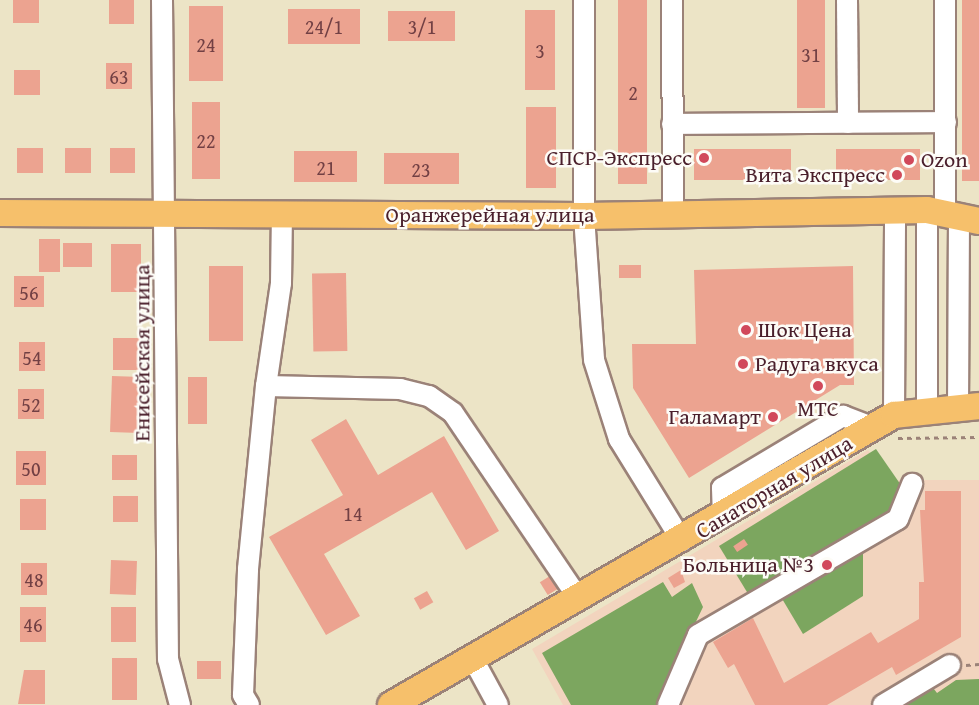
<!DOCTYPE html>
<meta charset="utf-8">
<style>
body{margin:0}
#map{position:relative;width:979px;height:705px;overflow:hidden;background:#ece4c6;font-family:"Gentium Book Plus",serif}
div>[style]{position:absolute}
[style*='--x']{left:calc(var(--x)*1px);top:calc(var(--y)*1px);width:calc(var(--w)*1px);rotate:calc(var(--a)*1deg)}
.built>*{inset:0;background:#f2d4be}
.forest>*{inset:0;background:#7ca65f}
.building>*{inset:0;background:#eca390;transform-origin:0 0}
.path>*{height:3px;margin-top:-1.5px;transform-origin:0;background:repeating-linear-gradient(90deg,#9b8278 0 4.5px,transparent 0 9px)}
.roads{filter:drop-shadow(2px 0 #9b8278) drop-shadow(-2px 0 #9b8278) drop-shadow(0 2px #9b8278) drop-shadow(0 -2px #9b8278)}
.minor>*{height:20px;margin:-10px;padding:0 10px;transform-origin:10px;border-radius:10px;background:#fff}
.major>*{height:26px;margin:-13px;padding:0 13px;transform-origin:13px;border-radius:13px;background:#f6c06b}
.dots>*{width:16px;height:16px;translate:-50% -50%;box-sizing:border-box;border:3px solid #fdfcf7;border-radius:50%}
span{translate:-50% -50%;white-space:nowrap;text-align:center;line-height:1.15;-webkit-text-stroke:5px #fdfcf7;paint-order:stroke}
.number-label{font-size:20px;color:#724044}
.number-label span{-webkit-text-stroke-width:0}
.poi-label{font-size:22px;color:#4a1f2b}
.right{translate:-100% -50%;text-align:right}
.left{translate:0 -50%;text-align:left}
.street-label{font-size:22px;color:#4a1f2b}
</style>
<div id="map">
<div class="built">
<i style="clip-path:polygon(868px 450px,891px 480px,979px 480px,979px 705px,563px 705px,532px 649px)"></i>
</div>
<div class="forest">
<i style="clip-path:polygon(876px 449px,903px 488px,883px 520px,750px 597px,719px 546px)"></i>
<i style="clip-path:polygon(863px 549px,863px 596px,803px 634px,781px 597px)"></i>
<i style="clip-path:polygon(663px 582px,672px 597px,692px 583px,703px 607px,656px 705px,571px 705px,542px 653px)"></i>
<i style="clip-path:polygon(979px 679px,979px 705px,893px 705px,930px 684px,937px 693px,956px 680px)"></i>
</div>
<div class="building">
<i style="left:13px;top:0;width:26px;height:23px"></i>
<i style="left:109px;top:0;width:25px;height:24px"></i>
<i style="left:618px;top:0;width:29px;height:184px"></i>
<i style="left:797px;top:0;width:28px;height:108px"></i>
<i style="left:962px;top:0;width:17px;height:181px"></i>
<i style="left:189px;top:6px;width:34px;height:75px"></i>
<i style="left:288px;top:9px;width:72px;height:35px"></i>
<i style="left:525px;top:10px;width:30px;height:80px"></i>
<i style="left:388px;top:11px;width:67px;height:30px"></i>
<i style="left:106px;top:63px;width:26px;height:26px"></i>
<i style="left:14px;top:70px;width:26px;height:25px"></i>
<i style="left:192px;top:102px;width:28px;height:77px"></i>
<i style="left:526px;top:107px;width:30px;height:81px"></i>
<i style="left:17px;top:148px;width:26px;height:25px"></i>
<i style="left:65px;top:148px;width:26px;height:25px"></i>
<i style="left:110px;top:148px;width:25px;height:25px"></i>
<i style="left:694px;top:149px;width:97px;height:31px"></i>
<i style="left:836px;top:149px;width:84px;height:31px"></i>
<i style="left:294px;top:151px;width:63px;height:31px"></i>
<i style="left:384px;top:153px;width:75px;height:31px"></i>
<i style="left:39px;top:239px;width:21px;height:33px"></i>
<i style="left:63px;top:243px;width:29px;height:24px"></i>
<i style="left:111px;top:244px;width:30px;height:48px"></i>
<i style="left:619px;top:265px;width:22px;height:13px"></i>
<i style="left:209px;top:266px;width:34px;height:75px"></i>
<i style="clip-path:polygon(853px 266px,854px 385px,840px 385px,689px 478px,633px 388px,632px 344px,696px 344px,694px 270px)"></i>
<i style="left:346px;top:273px;width:78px;height:34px;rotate:89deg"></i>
<i style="left:14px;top:276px;width:30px;height:31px"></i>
<i style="left:113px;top:338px;width:29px;height:32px"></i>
<i style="left:19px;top:342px;width:26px;height:29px"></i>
<i style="left:112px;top:376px;width:30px;height:56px;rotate:2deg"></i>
<i style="left:188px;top:377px;width:19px;height:47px"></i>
<i style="left:18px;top:389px;width:26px;height:30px"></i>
<i style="clip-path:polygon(346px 419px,378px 475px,444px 436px,499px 531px,466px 550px,432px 492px,324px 554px,360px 616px,326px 635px,269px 537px,343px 495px,311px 440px)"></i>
<i style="left:16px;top:451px;width:30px;height:34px"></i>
<i style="left:112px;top:455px;width:25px;height:25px"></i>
<i style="clip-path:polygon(925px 491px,961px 491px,961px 637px,896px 675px,892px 667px,827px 705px,755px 705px,734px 664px,728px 668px,713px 642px,753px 618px,784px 683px,871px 632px,878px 643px,919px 619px,919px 582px,924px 582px,920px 510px,925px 510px)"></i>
<i style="left:113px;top:496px;width:25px;height:26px"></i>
<i style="left:20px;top:499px;width:26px;height:31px"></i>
<i style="left:744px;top:539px;width:7px;height:13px;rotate:56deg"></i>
<i style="left:111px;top:560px;width:26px;height:34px;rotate:2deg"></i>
<i style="left:47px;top:563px;width:32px;height:26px;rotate:90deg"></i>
<i style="clip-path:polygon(681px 570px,685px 582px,674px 588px,668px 578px)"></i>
<i style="left:550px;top:576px;width:15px;height:12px;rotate:58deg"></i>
<i style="left:427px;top:591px;width:13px;height:15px;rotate:61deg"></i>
<i style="left:20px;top:607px;width:26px;height:35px"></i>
<i style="left:111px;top:607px;width:25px;height:35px"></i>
<i style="left:112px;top:658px;width:25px;height:42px"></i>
<i style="left:197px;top:661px;width:24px;height:18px"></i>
<i style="clip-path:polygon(24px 670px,45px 670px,45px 704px,18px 704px)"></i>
</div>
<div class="path">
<i style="--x:898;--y:438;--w:81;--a:-0.7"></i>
<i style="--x:966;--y:665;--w:13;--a:-4"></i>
</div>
<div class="roads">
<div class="minor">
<i style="--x:162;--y:0;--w:659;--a:89.48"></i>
<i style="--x:168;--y:659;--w:48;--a:75.4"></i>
<i style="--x:584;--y:0;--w:216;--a:90"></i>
<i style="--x:584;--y:216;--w:144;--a:86"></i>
<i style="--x:594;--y:360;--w:83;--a:72.4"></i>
<i style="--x:619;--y:439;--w:120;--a:58.3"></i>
<i style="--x:672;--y:0;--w:214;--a:89.7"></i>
<i style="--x:847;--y:0;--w:123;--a:89.5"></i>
<i style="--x:672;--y:124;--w:274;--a:-0.4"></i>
<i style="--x:927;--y:210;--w:202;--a:90"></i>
<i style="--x:945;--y:212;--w:212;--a:-90"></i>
<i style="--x:266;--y:386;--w:104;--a:-81.7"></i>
<i style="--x:281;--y:283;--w:70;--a:-89.2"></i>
<i style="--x:958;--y:409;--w:194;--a:-89.7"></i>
<i style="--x:894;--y:415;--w:205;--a:-89.7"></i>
<i style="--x:723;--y:517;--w:29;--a:-92"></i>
<i style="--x:722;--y:488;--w:141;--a:-30.8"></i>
<i style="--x:843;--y:416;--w:33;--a:21"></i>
<i style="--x:473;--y:659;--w:52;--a:61.5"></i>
<i style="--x:249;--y:705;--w:12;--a:-121"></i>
<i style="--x:243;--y:695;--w:126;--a:-87.7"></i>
<i style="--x:248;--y:569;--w:184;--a:-84.4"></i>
<i style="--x:266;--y:386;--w:134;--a:1.3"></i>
<i style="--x:400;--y:389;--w:30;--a:14"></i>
<i style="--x:429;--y:396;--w:29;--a:35"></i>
<i style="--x:453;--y:413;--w:225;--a:55.9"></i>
<i style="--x:668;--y:705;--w:76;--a:-66.8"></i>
<i style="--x:698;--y:635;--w:231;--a:-30.1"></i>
<i style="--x:898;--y:519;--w:38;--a:-68"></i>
<i style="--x:883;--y:705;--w:78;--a:-30.8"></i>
</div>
<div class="major">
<i style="--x:0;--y:213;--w:584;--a:0.29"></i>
<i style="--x:584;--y:216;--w:343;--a:-1"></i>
<i style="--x:927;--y:210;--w:53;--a:11.9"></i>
<i style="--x:391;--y:705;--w:581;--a:-29.97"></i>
<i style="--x:894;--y:415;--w:85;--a:-6"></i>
</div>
</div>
<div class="dots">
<i style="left:704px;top:158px;background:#d1495b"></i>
<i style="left:909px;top:160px;background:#d1495b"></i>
<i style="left:897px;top:175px;background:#d1495b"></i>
<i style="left:746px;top:330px;background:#d1495b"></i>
<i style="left:743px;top:364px;background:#d1495b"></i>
<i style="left:818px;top:386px;background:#d1495b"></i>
<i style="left:773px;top:417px;background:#d1495b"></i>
<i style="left:827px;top:565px;background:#d1495b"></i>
</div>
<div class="number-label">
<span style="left:324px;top:26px">24/1</span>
<span style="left:422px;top:26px">3/1</span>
<span style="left:206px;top:44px">24</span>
<span style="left:540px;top:50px">3</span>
<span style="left:811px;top:54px">31</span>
<span style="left:119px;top:76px">63</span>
<span style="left:633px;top:92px">2</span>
<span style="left:206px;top:140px">22</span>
<span style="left:326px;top:167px">21</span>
<span style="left:421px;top:169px">23</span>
<span style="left:29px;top:292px">56</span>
<span style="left:32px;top:357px">54</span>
<span style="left:31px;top:404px">52</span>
<span style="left:31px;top:468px">50</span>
<span style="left:353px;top:513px">14</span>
<span style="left:34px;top:579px">48</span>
<span style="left:33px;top:624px">46</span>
</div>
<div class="poi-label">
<span class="right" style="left:692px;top:158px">СПСР-Экспресс</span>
<span class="left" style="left:921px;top:160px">Ozon</span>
<span class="right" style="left:885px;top:175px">Вита Экспресс</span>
<span class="left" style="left:758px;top:330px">Шок Цена</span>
<span class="left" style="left:755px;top:364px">Радуга вкуса</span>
<span style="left:818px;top:409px">МТС</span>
<span class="right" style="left:761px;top:417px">Галамарт</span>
<span class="right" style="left:814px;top:565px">Больница №3</span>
</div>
<div class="street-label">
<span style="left:490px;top:215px">Оранжерейная улица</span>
<span style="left:142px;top:353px;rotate:-90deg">Енисейская улица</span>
<span style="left:774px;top:487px;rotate:-31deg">Санаторная улица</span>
</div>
</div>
